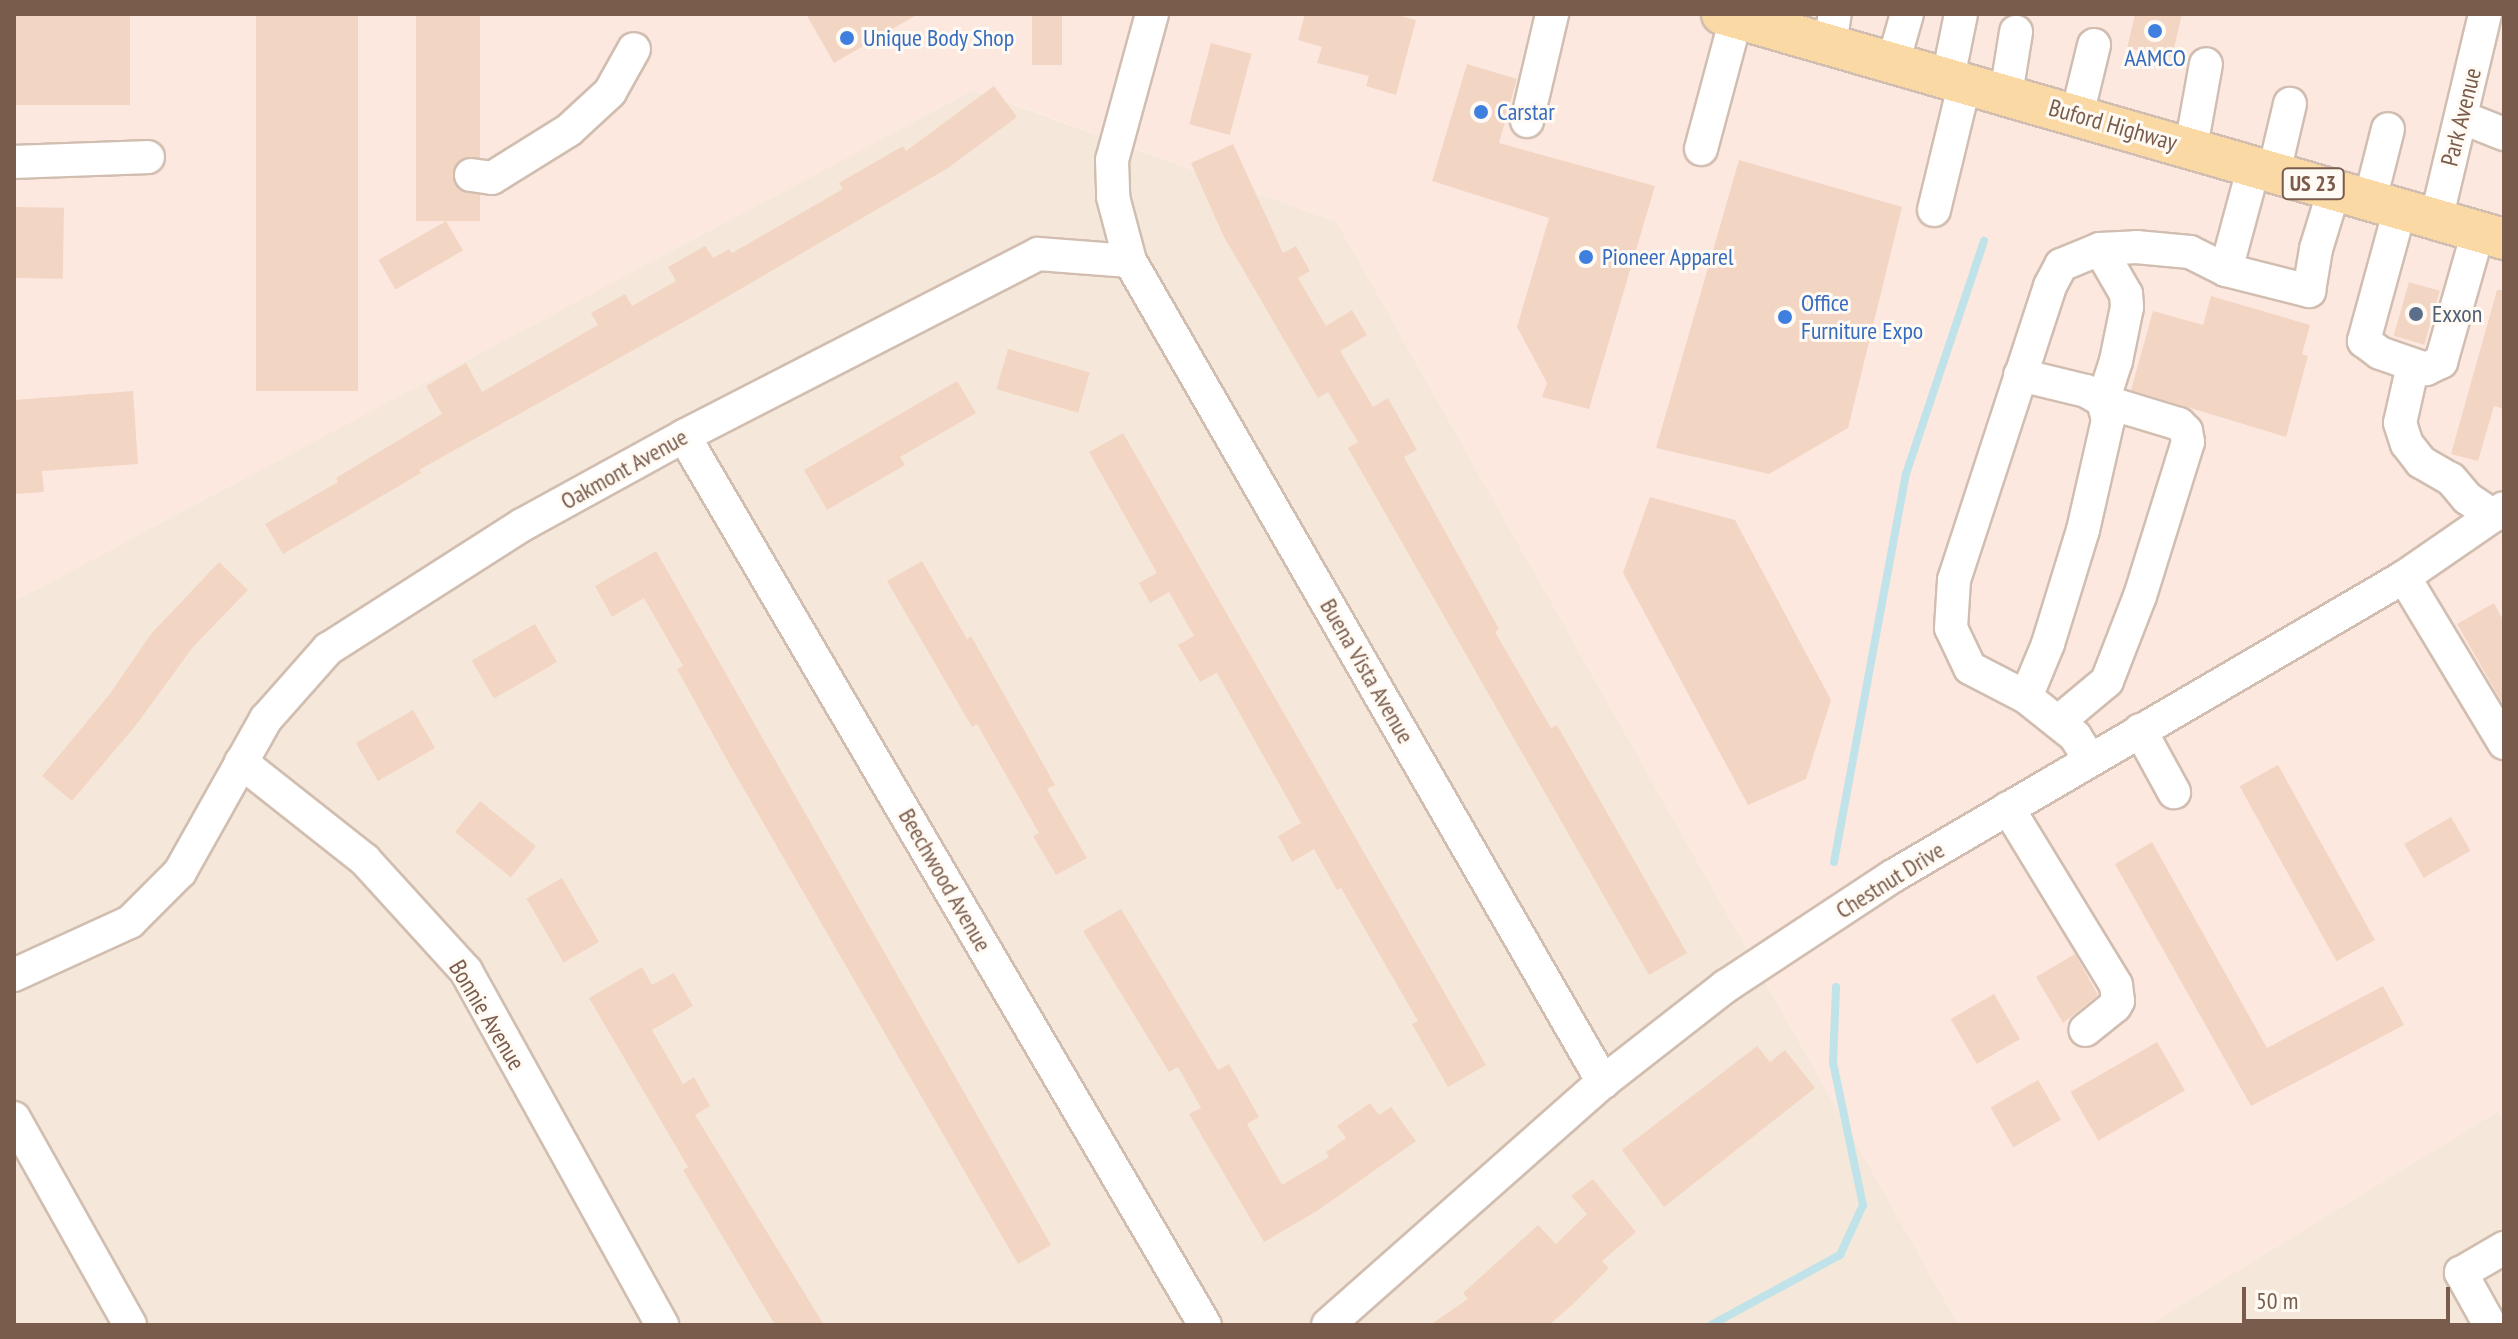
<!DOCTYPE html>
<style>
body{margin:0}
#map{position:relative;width:2518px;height:1339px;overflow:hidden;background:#fdf6ec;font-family:"PT Sans Narrow",sans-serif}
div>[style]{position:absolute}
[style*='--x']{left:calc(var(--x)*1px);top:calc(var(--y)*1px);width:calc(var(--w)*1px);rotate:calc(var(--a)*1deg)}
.residential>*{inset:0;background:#f5e8da}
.commercial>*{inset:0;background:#fde8e0}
.stream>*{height:8px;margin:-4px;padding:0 4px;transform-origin:4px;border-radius:4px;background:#bfe3e8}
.building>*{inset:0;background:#f3d5c3;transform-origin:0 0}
.roads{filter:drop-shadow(2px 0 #d1beb0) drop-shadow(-2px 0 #d1beb0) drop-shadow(0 2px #d1beb0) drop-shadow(0 -2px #d1beb0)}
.minor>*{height:32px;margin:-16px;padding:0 16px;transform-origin:16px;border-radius:16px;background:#fff}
.major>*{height:40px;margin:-20px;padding:0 20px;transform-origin:20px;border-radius:20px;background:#fbd9a5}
.dots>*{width:22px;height:22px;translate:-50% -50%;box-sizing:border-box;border:4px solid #fffaf3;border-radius:50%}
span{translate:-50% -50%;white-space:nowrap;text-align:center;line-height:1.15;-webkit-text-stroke:6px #fffaf3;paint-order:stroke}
.shield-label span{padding:2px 6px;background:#fffaf3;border:2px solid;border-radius:6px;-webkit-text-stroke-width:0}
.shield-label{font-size:22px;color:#7a5c4d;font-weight:700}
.shop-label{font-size:24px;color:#366cbe}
.left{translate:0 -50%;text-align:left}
.street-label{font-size:24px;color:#7a5c4d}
.service-label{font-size:24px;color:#4e5e75}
.frame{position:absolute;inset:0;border:16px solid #7a5c4d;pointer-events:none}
.scale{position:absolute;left:2242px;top:1287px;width:208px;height:36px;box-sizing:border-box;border:4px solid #7a5c4d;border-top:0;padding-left:10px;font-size:24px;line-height:28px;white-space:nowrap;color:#7a5c4d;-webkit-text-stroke:6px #fffaf3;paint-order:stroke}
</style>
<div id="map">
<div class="residential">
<i style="clip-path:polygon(973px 90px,1337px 222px,1959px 1325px,14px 1325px,14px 601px)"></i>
<i style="clip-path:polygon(2498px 1111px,2504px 1120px,2504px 1325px,2148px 1325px)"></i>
</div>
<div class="commercial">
<i style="clip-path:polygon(14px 14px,2504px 14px,2504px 1120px,2498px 1111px,2148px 1325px,1959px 1325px,1337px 222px,974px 90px,14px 601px)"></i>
</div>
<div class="stream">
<i style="--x:1834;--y:862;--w:395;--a:-79.5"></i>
<i style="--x:1906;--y:474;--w:246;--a:-71.5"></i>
<i style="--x:1711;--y:1325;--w:147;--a:-28.5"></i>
<i style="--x:1840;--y:1255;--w:55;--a:-65.3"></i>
<i style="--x:1863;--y:1205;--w:145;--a:-101.9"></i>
<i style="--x:1833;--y:1063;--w:76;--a:-87.7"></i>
</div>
<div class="building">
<i style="left:14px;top:14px;width:116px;height:91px"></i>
<i style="left:256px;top:14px;width:102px;height:377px"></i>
<i style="left:416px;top:14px;width:64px;height:207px"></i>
<i style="clip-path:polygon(806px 14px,918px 14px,834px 63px)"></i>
<i style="left:1032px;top:14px;width:30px;height:51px"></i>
<i style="clip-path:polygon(1305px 14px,1394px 14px,1416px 20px,1396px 95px,1366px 86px,1369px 76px,1317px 63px,1322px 47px,1298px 40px)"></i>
<i style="clip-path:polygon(2135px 14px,2182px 14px,2172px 57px,2127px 48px)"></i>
<i style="left:1211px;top:43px;width:42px;height:84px;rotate:15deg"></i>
<i style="clip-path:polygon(1467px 64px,1517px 79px,1499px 143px,1655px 186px,1589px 409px,1542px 397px,1547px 383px,1517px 327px,1549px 218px,1432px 181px)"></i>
<i style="clip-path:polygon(994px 86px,1017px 117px,948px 168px,696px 315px,419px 470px,421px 473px,283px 554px,265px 524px,338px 482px,336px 478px,442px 414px,426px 386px,466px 363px,482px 392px,598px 325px,591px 313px,625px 294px,632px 306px,676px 281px,668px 267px,705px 246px,713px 258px,729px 249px,732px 253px,843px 189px,839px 183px,903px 146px,906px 151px)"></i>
<i style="clip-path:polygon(1233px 144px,1283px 253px,1296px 246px,1310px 271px,1298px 278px,1326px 326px,1352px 310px,1367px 335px,1340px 351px,1373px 407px,1388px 398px,1417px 450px,1404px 457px,1499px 629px,1495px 632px,1551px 728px,1557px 725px,1687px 953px,1649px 975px,1348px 448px,1358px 442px,1328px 392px,1318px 398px,1223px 235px,1191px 163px)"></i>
<i style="clip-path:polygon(1739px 160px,1902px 207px,1848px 428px,1769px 474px,1656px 448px)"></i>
<i style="left:14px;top:207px;width:50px;height:71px;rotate:1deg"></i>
<i style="left:446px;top:221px;width:34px;height:78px;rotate:60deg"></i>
<i style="left:2409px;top:282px;width:32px;height:56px;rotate:16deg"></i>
<i style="clip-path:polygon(2497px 290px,2504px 290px,2504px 409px,2494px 406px,2478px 461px,2451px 454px)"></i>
<i style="clip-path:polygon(2211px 296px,2310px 325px,2302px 354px,2308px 356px,2286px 437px,2131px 390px,2153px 311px,2203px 325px)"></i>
<i style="left:1008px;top:349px;width:85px;height:42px;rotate:16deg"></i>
<i style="clip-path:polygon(957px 381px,976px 413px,900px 457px,905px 465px,827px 510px,804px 470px)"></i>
<i style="clip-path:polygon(133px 391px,138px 464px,42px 471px,44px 492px,14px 494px,14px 400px)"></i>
<i style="clip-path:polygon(1123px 433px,1486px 1065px,1448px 1087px,1412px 1024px,1418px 1021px,1341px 888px,1337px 890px,1314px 849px,1292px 862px,1278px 836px,1301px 823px,1217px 673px,1200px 682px,1178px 645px,1194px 636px,1169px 592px,1150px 603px,1139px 583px,1157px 573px,1089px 452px)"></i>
<i style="clip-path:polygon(1650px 497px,1735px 520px,1831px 700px,1806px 779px,1748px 805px,1623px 573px)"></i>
<i style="clip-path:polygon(656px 551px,1051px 1245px,1018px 1264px,727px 760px,677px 669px,683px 666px,644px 598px,612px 617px,595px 586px)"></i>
<i style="clip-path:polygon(922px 561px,967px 639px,971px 636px,1055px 785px,1047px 789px,1087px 858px,1056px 875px,1033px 836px,1039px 833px,977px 724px,972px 727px,887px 581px)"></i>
<i style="clip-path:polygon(219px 562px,248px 590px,193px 647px,136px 725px,72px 801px,42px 776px,109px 695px,151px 634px)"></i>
<i style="clip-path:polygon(2494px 603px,2504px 622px,2504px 706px,2457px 624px)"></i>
<i style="left:535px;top:624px;width:44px;height:73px;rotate:60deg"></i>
<i style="left:413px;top:710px;width:44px;height:66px;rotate:60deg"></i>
<i style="left:2278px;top:765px;width:200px;height:44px;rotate:61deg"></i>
<i style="left:480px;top:801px;width:72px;height:40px;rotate:39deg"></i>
<i style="left:2451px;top:817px;width:39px;height:54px;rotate:60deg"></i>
<i style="clip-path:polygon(2152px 842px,2267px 1048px,2383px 986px,2404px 1025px,2251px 1106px,2115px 864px)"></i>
<i style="left:562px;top:878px;width:74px;height:41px;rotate:60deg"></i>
<i style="clip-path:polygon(1121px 909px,1218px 1070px,1229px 1064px,1259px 1117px,1247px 1124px,1282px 1185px,1329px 1157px,1326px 1152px,1346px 1138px,1337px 1126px,1370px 1103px,1379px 1115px,1391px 1107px,1416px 1141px,1317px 1211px,1264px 1242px,1189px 1114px,1201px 1108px,1178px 1067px,1169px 1072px,1083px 931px)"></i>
<i style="clip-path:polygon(2075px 954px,2098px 995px,2063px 1023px,2036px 977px)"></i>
<i style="clip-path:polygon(642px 967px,652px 985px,674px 973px,693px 1006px,652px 1030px,683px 1084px,694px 1077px,710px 1106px,695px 1115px,824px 1325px,775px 1325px,683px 1170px,688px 1167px,589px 998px)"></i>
<i style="left:1994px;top:994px;width:52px;height:50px;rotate:60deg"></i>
<i style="left:2157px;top:1042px;width:56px;height:100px;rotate:60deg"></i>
<i style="clip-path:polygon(1757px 1046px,1770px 1062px,1785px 1050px,1815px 1088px,1664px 1207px,1622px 1150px)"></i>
<i style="left:2038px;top:1080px;width:46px;height:55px;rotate:60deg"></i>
<i style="clip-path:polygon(1593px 1179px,1636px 1232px,1602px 1261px,1609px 1268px,1572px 1305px,1549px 1325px,1430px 1325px,1468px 1299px,1463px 1293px,1538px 1225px,1556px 1244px,1587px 1214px,1571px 1196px)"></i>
</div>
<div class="roads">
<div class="minor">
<i style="--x:1152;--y:14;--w:151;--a:105.3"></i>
<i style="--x:1112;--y:160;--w:37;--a:88"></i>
<i style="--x:1113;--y:197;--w:66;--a:75.1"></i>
<i style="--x:1130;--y:261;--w:948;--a:60.05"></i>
<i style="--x:1830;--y:44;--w:30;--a:-81"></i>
<i style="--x:1893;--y:63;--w:51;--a:-74.1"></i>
<i style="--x:1948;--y:78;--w:65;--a:-78.5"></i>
<i style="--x:2006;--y:94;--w:63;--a:-80.8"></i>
<i style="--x:2077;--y:115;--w:72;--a:-76.3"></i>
<i style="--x:2461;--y:117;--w:46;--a:21.6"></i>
<i style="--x:1527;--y:121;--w:110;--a:-76.8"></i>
<i style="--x:2191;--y:147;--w:84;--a:-79.8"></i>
<i style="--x:1701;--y:149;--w:136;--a:-75"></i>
<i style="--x:14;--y:162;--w:134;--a:-2.1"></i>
<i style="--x:2274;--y:172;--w:70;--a:-76.8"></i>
<i style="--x:471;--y:175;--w:21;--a:8"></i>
<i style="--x:492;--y:178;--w:91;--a:-31.9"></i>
<i style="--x:569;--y:130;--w:56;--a:-42.8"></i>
<i style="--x:610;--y:92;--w:49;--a:-60.8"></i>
<i style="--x:2370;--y:200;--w:73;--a:-75.8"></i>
<i style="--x:2400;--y:209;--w:137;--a:105.3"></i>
<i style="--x:2364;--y:341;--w:20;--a:37"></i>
<i style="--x:2380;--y:353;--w:49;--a:19.2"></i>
<i style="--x:2426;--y:369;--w:17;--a:-25"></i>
<i style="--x:2441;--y:362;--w:135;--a:-74.1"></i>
<i style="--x:1934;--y:210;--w:132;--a:-76.4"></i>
<i style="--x:2436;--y:220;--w:212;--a:-76.6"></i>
<i style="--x:2226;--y:270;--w:86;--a:14.2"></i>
<i style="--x:2309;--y:291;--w:43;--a:-80.5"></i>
<i style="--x:2316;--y:249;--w:62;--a:-73"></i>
<i style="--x:2413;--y:365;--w:59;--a:102.6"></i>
<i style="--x:2400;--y:423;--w:22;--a:72"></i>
<i style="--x:2407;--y:444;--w:23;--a:52"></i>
<i style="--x:2421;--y:462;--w:34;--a:30"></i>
<i style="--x:2451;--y:479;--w:25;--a:50"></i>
<i style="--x:2467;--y:498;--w:32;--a:34"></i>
<i style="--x:2020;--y:375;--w:68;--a:13.6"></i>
<i style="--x:2086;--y:391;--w:20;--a:30"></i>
<i style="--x:2103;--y:401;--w:20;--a:75"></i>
<i style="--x:2108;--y:420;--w:113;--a:102.8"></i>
<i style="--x:2083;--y:530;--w:119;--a:107.1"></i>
<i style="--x:2048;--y:644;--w:57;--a:112.5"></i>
<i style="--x:684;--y:436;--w:1030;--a:59.63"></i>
<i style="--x:2404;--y:577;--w:194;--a:58.9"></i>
<i style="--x:2058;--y:722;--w:64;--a:-39.9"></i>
<i style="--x:2107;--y:681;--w:91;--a:-68.8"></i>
<i style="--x:2140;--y:596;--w:161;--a:-72.7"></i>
<i style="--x:2188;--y:442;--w:11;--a:-100"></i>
<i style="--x:2186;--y:431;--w:10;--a:-135"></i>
<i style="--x:2179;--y:424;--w:79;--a:-163.2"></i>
<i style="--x:2103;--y:401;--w:42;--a:-72"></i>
<i style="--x:2116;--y:361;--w:55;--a:-78.5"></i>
<i style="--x:2127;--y:307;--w:13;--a:-94"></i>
<i style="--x:2126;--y:294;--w:52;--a:-120"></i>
<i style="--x:2140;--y:730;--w:71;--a:61.3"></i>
<i style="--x:2090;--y:760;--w:28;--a:-122"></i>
<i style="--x:2075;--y:736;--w:63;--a:-141.5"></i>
<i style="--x:2026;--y:697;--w:63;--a:-152.6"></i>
<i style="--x:1970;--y:668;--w:44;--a:-115.4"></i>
<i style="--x:1951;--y:628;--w:48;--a:-86.4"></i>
<i style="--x:1954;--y:580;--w:309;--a:-71.9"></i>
<i style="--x:2050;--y:286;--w:24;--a:-62"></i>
<i style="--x:2061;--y:265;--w:42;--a:-22.3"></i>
<i style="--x:2100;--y:249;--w:36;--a:-3"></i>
<i style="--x:2136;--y:247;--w:54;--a:5.3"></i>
<i style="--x:2190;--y:252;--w:40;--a:26.6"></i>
<i style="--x:2226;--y:270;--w:108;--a:-74.9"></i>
<i style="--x:241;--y:762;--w:158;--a:38.3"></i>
<i style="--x:365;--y:860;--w:150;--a:47.7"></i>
<i style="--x:466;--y:971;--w:405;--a:61"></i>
<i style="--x:2008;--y:808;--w:207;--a:58.6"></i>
<i style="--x:2116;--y:985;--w:16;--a:83"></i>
<i style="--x:2118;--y:1001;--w:6;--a:121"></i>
<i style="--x:2115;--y:1006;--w:38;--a:141"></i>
<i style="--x:14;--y:975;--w:128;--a:-24.6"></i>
<i style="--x:130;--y:922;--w:71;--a:-45"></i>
<i style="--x:180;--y:872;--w:176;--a:-60.7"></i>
<i style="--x:266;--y:719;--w:94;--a:-48.5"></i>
<i style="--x:328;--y:649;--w:230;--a:-32.6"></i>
<i style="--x:522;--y:525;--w:185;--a:-28.8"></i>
<i style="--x:684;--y:436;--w:398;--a:-27.2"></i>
<i style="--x:1038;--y:254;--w:92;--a:4.4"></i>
<i style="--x:14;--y:1118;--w:237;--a:60.7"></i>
<i style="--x:1328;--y:1325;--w:367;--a:-41.5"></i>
<i style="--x:1603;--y:1082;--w:156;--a:-38"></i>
<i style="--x:1726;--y:986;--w:200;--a:-33.4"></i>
<i style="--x:1893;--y:876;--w:592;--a:-30.33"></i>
<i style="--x:2404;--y:577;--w:121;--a:-34.6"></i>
<i style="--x:2490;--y:1325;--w:60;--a:-119.1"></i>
<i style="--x:2461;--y:1273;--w:50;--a:-30.2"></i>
</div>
<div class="major">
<i style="--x:1722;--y:14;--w:814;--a:16.05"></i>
</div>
</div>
<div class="dots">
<i style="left:2155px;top:31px;background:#3f7fe0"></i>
<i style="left:847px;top:38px;background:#3f7fe0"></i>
<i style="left:1481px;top:112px;background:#3f7fe0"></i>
<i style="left:1586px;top:257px;background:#3f7fe0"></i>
<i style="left:2416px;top:314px;background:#5c6f8a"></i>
<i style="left:1785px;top:317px;background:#3f7fe0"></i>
</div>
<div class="shield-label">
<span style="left:2313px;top:184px">US 23</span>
</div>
<div class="shop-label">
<span class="left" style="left:863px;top:38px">Unique Body Shop</span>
<span style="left:2155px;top:58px">AAMCO</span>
<span class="left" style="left:1497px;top:112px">Carstar</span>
<span class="left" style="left:1602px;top:257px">Pioneer Apparel</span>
<span class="left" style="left:1801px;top:317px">Office<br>Furniture Expo</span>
</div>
<div class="street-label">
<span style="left:2461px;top:117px;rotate:-76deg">Park Avenue</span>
<span style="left:2113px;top:125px;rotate:16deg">Buford Highway</span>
<span style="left:624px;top:469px;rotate:-29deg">Oakmont Avenue</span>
<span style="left:1367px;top:671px;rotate:60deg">Buena Vista Avenue</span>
<span style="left:945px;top:880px;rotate:60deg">Beechwood Avenue</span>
<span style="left:1890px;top:880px;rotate:-32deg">Chestnut Drive</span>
<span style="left:487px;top:1015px;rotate:59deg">Bonnie Avenue</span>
</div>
<div class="service-label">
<span class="left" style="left:2432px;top:314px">Exxon</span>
</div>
<div class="frame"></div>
<div class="scale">50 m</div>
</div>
